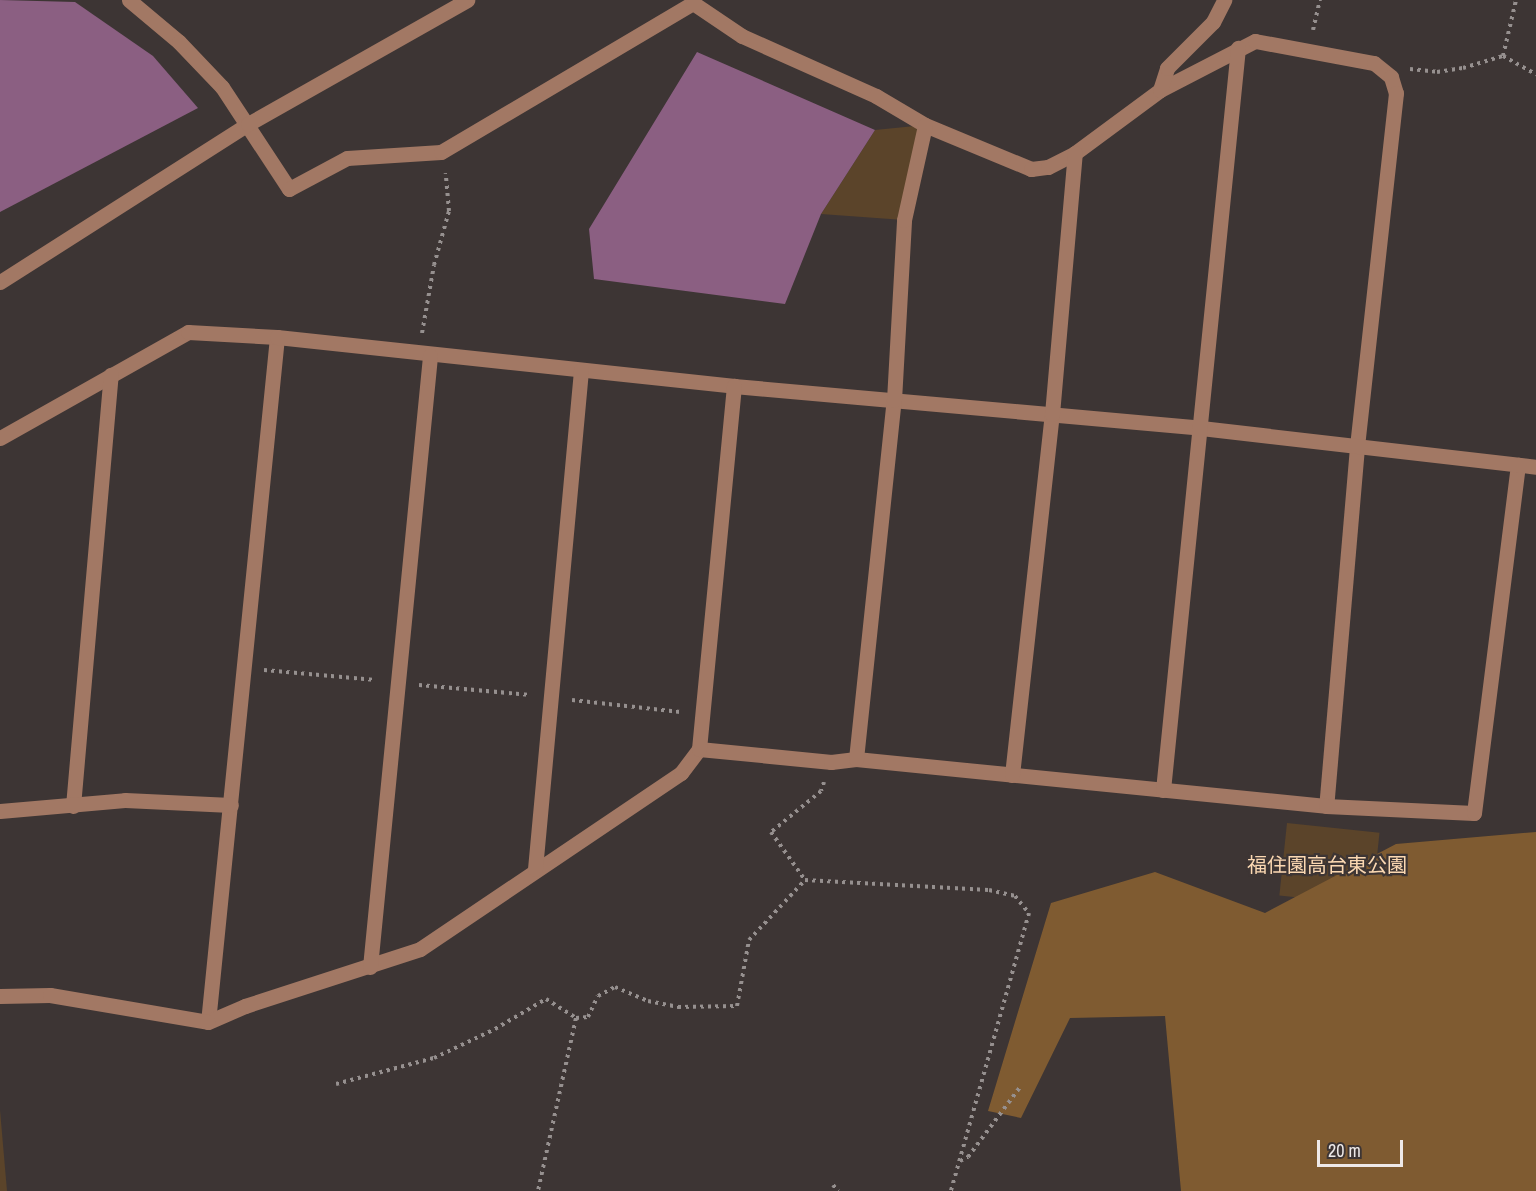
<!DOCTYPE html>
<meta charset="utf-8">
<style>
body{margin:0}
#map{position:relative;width:1536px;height:1191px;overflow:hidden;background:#3d3534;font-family:"Archivo Narrow","Noto Sans JP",sans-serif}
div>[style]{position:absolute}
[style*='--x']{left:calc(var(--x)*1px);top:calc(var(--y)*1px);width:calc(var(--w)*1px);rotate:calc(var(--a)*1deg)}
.green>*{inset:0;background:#5b442a;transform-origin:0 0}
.forest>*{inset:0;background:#7f5b31}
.water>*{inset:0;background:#8b5f82}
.path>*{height:4px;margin-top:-2px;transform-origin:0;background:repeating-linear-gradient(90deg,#96908f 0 3px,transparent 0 7.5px)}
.minor>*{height:15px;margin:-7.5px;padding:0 7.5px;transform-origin:7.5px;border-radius:7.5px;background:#a27864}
span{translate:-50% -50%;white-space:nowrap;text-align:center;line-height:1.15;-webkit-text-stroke:4.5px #3d3534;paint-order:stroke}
.park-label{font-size:20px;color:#fbd8b2}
.scale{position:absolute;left:1317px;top:1140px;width:86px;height:27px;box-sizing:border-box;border:3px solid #eee9e8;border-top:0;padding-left:8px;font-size:18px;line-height:21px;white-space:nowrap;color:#eee9e8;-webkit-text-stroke:4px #3d3534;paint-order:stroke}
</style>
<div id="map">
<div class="green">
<i style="clip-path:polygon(925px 125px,904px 220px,821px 214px,875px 130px)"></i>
<i style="left:1287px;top:823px;width:93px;height:73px;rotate:6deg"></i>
<i style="clip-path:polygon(0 1110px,7px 1191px,0 1191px)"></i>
</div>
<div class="forest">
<i style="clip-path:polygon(1536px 832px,1536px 1191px,1181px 1191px,1165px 1016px,1070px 1018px,1021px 1118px,988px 1111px,1051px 903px,1155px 872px,1265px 913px,1396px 844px)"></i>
</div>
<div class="water">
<i style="clip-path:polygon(0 0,75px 2px,153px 56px,198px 108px,0 212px)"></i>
<i style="clip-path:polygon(697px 52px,875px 130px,821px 214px,785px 304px,594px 279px,589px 229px)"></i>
</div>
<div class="path">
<i style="--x:1313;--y:30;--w:31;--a:-77"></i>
<i style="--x:1503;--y:56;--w:57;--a:-76.9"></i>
<i style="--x:1410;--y:69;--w:27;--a:6"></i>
<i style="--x:1437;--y:72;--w:26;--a:-9"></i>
<i style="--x:1463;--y:68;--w:42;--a:-16.7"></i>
<i style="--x:1503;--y:56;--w:38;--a:29"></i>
<i style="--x:422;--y:333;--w:69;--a:-80"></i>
<i style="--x:434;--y:265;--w:56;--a:-74.5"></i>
<i style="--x:449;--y:211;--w:38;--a:-95"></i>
<i style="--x:264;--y:670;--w:112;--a:5.1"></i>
<i style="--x:419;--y:685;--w:112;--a:5.1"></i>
<i style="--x:572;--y:700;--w:109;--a:6.3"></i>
<i style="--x:824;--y:782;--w:9;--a:108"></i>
<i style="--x:821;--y:791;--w:65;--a:140.6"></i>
<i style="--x:771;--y:832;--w:59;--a:54.7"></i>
<i style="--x:805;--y:880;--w:184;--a:3.1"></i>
<i style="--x:989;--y:890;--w:27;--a:13"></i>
<i style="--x:1015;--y:896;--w:22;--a:51"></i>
<i style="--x:1029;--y:913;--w:289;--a:105.7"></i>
<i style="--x:576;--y:1018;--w:12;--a:-5"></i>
<i style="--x:588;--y:1017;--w:23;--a:-65"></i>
<i style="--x:598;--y:996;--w:19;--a:-28"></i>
<i style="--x:615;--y:987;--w:36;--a:23"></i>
<i style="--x:648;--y:1001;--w:31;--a:11"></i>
<i style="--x:678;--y:1007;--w:59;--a:-1"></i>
<i style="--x:737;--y:1006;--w:67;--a:-79.7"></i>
<i style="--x:749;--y:940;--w:82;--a:-47"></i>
<i style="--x:336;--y:1084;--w:101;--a:-14.9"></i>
<i style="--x:434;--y:1058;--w:68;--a:-25.4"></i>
<i style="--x:495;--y:1029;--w:59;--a:-30.5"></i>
<i style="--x:546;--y:999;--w:36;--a:32"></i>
<i style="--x:576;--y:1018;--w:177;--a:102.4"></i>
<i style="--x:960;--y:1161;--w:9;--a:-27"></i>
<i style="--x:968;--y:1157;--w:89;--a:-53.3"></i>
<i style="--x:833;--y:1185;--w:8;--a:50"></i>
</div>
<div class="minor">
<i style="--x:129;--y:0;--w:65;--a:40"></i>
<i style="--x:179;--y:42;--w:62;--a:46.3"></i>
<i style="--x:222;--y:87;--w:122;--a:56.7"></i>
<i style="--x:289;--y:189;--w:66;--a:-28.1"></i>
<i style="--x:347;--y:158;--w:94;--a:-3.7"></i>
<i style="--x:441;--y:152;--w:293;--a:-30.6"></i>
<i style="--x:693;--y:3;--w:59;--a:34"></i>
<i style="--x:742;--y:36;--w:147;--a:24.1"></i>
<i style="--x:876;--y:96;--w:57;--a:30.6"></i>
<i style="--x:925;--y:125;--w:115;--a:22.5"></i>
<i style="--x:1031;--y:169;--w:17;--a:-7"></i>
<i style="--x:1048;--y:167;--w:30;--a:-27"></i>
<i style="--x:1075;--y:153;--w:106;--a:-36.5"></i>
<i style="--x:1160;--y:90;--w:107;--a:-27.3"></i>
<i style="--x:1255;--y:41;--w:121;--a:10.5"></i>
<i style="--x:1374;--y:63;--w:22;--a:39"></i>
<i style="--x:1391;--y:77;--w:17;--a:73"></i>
<i style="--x:1396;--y:93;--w:356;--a:96.3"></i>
<i style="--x:1357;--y:447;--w:360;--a:94.9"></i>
<i style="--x:1160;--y:90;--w:23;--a:-72"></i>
<i style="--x:1167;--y:68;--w:65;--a:-45"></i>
<i style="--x:1213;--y:22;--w:25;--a:-63"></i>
<i style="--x:0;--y:282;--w:294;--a:-32.5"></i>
<i style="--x:248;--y:124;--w:252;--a:-29.5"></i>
<i style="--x:277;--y:337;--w:688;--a:95.75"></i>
<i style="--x:208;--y:1022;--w:40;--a:-23.4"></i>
<i style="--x:245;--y:1006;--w:184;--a:-18"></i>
<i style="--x:420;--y:949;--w:315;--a:-34"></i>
<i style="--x:681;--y:773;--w:30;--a:-53"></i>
<i style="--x:699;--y:749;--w:133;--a:5.6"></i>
<i style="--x:831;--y:762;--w:25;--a:-7"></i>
<i style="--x:856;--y:759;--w:472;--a:5.7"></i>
<i style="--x:1326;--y:806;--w:148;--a:2.7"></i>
<i style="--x:1474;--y:813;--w:351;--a:-82.8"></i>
<i style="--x:0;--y:438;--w:216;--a:-29.4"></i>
<i style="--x:188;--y:332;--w:89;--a:3.2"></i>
<i style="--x:277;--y:337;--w:460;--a:6.1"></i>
<i style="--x:734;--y:386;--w:469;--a:5.1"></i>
<i style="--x:1201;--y:428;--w:337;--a:6.6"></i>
<i style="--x:699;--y:749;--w:365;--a:-84.5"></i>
<i style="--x:856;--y:759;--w:361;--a:-84"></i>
<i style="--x:894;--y:400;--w:180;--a:-86.8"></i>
<i style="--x:904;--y:220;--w:97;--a:-77.5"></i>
<i style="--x:1012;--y:775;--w:363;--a:-83.7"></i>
<i style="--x:1052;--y:414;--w:262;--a:-85"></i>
<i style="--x:1163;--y:790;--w:746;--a:-84.23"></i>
<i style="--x:73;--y:806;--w:433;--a:-85"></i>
<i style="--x:0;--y:811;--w:125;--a:-5"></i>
<i style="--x:125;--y:800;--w:106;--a:2.7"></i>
<i style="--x:535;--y:869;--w:501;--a:-84.73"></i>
<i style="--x:370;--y:967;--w:614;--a:-84.39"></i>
<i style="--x:0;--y:996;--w:50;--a:-1.1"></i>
<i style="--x:50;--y:995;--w:160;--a:9.7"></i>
</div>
<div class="park-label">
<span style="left:1327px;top:864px">福住園高台東公園</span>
</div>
<div class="scale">20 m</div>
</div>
